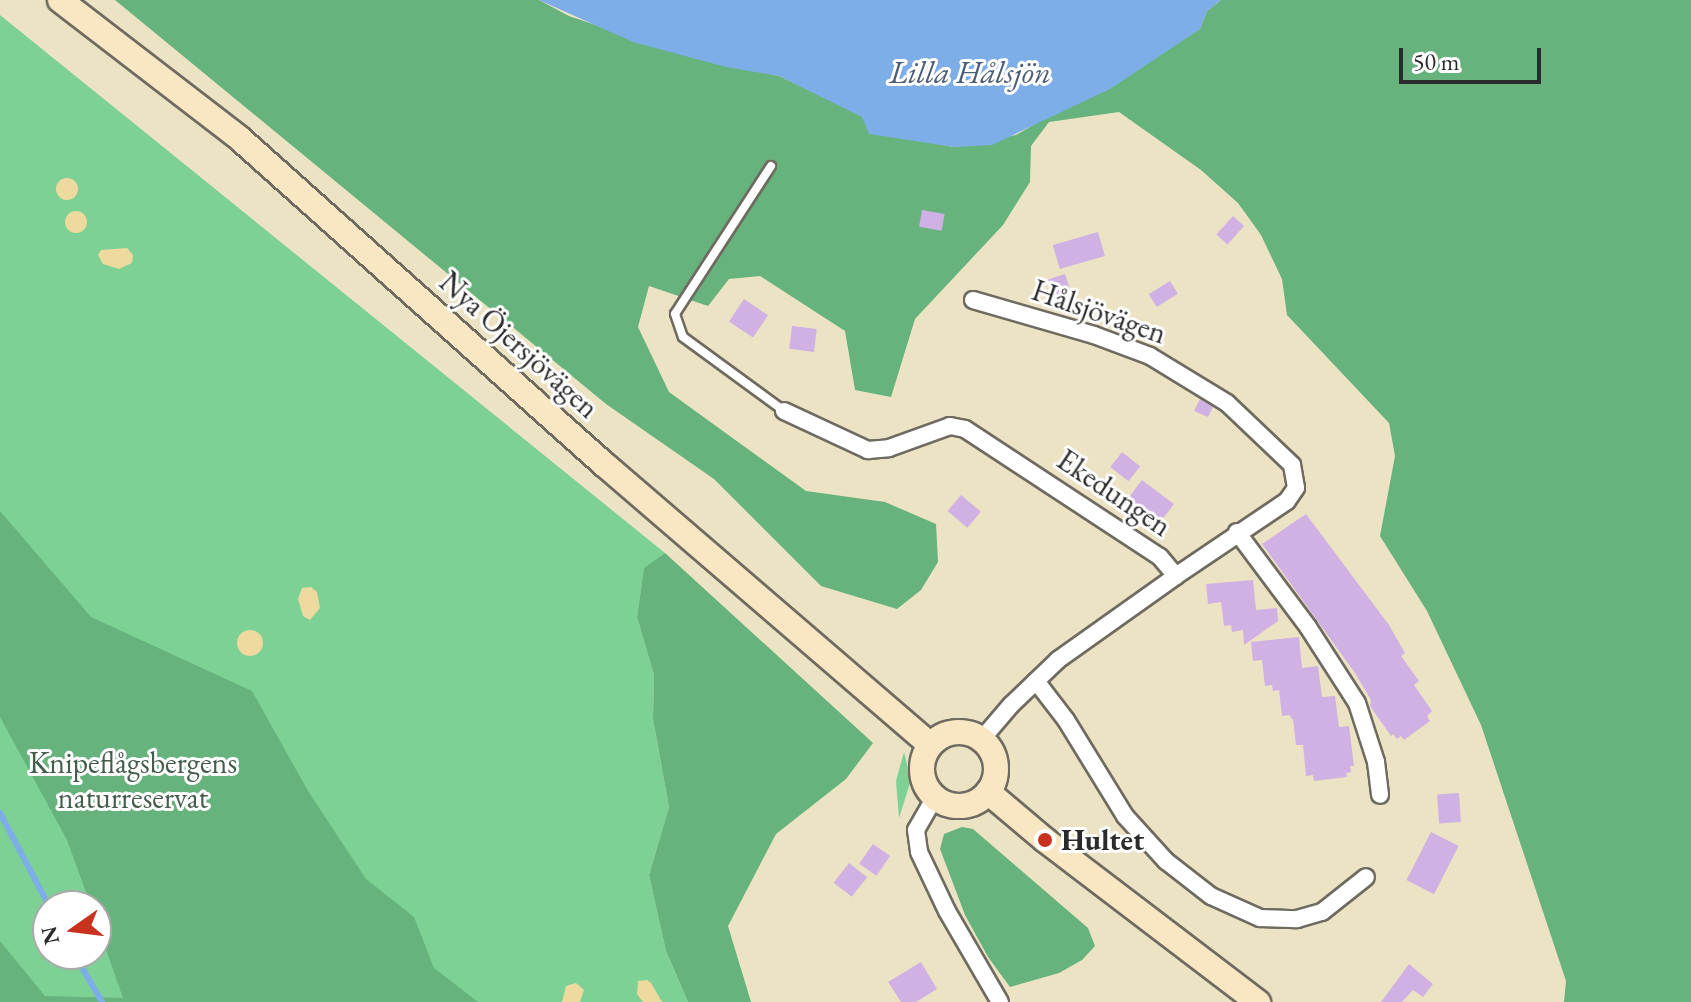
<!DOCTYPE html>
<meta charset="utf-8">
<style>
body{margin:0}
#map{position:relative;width:1691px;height:1002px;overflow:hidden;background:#ece3c4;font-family:"EB Garamond",serif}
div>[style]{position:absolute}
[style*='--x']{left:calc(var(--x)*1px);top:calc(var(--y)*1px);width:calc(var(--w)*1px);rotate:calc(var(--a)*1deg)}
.green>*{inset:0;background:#7ed194}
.forest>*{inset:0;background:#66b37e}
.sand>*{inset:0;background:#eeda9e}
.round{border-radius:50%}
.water>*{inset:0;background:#7daee8}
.stream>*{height:6px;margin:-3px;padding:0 3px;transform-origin:3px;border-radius:3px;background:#7daee8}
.building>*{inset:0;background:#cfb2e3;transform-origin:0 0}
.roads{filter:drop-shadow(2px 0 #6f6b61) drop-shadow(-2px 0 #6f6b61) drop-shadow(0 2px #6f6b61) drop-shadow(0 -2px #6f6b61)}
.lane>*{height:8px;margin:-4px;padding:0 4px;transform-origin:4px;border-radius:4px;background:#fff}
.street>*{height:16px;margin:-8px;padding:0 8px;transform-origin:8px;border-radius:8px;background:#fff}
.secondary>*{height:24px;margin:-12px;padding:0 12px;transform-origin:12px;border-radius:12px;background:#f9e7c3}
.secondary>.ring{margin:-12px;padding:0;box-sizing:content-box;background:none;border:24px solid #f9e7c3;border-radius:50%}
.dots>*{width:22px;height:22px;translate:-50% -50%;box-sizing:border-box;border:4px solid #fff;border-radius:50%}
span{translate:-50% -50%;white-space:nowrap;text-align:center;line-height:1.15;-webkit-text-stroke:6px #fff;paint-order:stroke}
.street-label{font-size:30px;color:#2b2b2b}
.park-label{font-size:30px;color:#445d4a}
.poi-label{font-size:30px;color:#2b2b2b;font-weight:700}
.left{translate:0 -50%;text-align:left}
.water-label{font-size:32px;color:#4c5f77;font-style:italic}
.north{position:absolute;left:32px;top:890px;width:80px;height:80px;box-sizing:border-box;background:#fff;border:2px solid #aaa;border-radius:50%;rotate:256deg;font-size:22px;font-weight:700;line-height:32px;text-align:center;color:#2b2b2b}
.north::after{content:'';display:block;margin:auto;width:28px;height:36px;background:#c8321e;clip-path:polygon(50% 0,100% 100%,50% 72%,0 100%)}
.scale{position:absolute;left:1399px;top:48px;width:142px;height:36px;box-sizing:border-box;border:4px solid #2b2b2b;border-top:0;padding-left:10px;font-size:24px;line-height:28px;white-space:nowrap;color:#2b2b2b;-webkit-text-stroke:6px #fff;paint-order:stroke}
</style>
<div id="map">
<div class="green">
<i style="clip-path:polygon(evenodd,0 15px,665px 553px,644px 569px,637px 617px,654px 675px,653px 719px,669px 807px,649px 875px,666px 951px,688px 1002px,0 1002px,0 15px,48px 906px,96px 906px,96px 954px,48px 954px,48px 906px)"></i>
<i style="clip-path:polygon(904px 752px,911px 780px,899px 818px,896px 781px)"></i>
</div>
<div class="forest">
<i style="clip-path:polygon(115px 0,539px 0,569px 16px,684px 55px,779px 76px,912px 139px,954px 147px,1016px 135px,1200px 29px,1207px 11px,1221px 0,1691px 0,1691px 1002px,1564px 1002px,1566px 981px,1481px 725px,1427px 611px,1380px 536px,1395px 456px,1389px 423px,1287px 315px,1282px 279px,1261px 235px,1238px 203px,1201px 170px,1119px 112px,1049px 122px,1031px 146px,1030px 182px,1003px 225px,915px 319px,891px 397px,855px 390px,845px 331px,760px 276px,729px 279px,708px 306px,649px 286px,638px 327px,669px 392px,806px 491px,885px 502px,936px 524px,938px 562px,921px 590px,897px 609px,821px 586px,714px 479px,606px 404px)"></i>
<i style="clip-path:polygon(0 511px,91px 617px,252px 691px,308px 791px,366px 879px,414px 917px,434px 968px,478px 1002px,0 1002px,0 941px,45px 996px,123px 998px,96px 921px,96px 906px,91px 906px,67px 840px,0 717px)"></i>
<i style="clip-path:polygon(665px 553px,873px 743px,846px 779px,776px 834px,728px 926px,751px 1002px,688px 1002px,666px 951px,649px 875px,669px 807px,653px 719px,654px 675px,637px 617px,644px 568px)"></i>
<i style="clip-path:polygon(962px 827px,973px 829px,1088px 928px,1095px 946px,1082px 960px,1059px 973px,1010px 987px,988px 957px,965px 915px,940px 849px,944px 834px)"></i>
</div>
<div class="sand">
<i class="round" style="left:56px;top:178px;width:22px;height:22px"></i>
<i class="round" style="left:65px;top:211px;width:22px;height:22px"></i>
<i style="clip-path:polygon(127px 248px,133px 255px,132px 263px,119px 269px,103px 264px,98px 255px,101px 250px)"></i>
<i style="clip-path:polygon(311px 587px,317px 592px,320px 608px,310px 620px,303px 616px,298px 599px,302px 588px)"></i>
<i class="round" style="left:237px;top:630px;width:26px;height:26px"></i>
<i style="clip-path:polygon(647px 980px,651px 983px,662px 1002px,643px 1002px,637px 994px,638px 981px)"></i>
<i style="clip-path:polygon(576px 983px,584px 990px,580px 1002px,562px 1002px,566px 986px)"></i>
</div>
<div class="water">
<i style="clip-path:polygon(539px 0,1221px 0,1207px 11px,1200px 29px,1110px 89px,992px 145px,954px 147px,869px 134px,862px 117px,779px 76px,726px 67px,633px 42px)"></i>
</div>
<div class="stream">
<i style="--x:0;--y:813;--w:105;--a:62.2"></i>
<i style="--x:74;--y:954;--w:56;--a:59.7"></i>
</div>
<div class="building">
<i style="left:922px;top:210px;width:23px;height:17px;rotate:10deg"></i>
<i style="left:1233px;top:216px;width:15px;height:25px;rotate:42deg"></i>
<i style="left:1098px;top:232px;width:25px;height:47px;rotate:74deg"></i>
<i style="left:1065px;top:274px;width:20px;height:19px;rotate:72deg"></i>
<i style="left:1170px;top:281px;width:15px;height:25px;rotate:58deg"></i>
<i style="left:744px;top:299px;width:29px;height:27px;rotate:34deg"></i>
<i style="left:792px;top:326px;width:25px;height:23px;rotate:7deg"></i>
<i style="clip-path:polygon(1200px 399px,1213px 407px,1208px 417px,1194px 411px)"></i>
<i style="left:1122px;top:452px;width:23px;height:19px;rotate:38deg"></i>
<i style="left:1142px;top:480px;width:40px;height:31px;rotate:37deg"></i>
<i style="left:961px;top:495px;width:26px;height:21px;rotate:40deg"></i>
<i style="clip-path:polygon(1306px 514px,1389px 625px,1405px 653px,1401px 656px,1419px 681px,1414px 685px,1432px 711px,1427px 716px,1430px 721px,1404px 740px,1401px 736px,1397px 739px,1393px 734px,1391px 736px,1370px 706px,1371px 700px,1355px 673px,1262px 544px)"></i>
<i style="clip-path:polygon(1253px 580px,1256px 610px,1277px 608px,1278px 621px,1244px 645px,1243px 630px,1232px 632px,1231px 625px,1224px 626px,1221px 602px,1208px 604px,1206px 584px)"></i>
<i style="clip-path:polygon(1299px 637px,1302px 668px,1318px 666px,1322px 697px,1335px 696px,1339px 727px,1349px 726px,1354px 766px,1350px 766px,1351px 772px,1346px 773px,1347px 777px,1314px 781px,1313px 775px,1306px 776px,1303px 745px,1296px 745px,1293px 720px,1289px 715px,1282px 716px,1279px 690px,1273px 691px,1272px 685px,1265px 686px,1262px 660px,1253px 661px,1251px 642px)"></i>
<i style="left:1459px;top:793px;width:29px;height:22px;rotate:86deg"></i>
<i style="left:1431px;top:832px;width:31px;height:54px;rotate:27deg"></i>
<i style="left:873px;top:844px;width:21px;height:24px;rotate:35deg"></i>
<i style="left:849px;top:863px;width:23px;height:25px;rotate:38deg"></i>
<i style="clip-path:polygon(921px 962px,937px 989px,916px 1002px,901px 1002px,888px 982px)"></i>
<i style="clip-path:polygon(1409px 964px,1433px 984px,1423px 997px,1413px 990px,1402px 1002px,1381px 1002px)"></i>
</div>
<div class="roads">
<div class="lane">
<i style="--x:771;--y:166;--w:176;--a:123"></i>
<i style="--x:675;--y:314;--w:24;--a:71"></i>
<i style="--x:683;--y:337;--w:125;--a:36.2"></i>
</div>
<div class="street">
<i style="--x:973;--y:300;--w:126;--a:16.1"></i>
<i style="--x:1094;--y:335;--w:60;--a:20.6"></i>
<i style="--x:1150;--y:356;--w:90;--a:31.4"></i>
<i style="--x:1227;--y:403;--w:90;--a:43.6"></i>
<i style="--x:1292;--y:465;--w:23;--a:80"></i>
<i style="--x:1296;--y:488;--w:16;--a:125"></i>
<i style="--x:1287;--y:501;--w:134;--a:146"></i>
<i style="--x:784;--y:411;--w:93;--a:24.9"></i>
<i style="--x:868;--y:450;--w:21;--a:-5"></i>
<i style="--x:889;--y:448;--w:65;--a:-19.8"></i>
<i style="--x:950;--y:426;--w:15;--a:11"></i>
<i style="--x:965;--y:429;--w:233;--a:33.3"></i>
<i style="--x:1160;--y:557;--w:25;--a:50"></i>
<i style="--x:1176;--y:576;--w:145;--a:144.6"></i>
<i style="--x:1058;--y:660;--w:65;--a:136.2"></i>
<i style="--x:1011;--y:705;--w:45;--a:130.5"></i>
<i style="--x:1237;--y:532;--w:119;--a:53.2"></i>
<i style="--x:1308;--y:627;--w:90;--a:57.2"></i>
<i style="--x:1357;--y:703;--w:62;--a:72.1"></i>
<i style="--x:1376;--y:762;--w:33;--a:83"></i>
<i style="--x:1036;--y:681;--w:49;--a:52.4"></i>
<i style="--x:1066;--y:720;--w:113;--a:58.4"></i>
<i style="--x:1125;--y:816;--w:61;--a:47.7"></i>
<i style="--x:1166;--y:861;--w:57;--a:37.9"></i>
<i style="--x:1211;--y:896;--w:54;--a:24.2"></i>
<i style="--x:1260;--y:918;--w:37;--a:2"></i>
<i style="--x:1297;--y:919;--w:26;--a:-16"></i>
<i style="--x:1322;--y:912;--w:56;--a:-38.5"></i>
<i style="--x:935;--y:797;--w:38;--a:120"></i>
<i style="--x:916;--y:830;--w:22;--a:82"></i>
<i style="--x:919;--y:852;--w:65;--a:64.6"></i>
<i style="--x:947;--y:911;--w:105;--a:59.8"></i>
</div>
<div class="secondary">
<i style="--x:60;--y:0;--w:225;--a:37.6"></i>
<i style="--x:238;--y:137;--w:492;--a:41.8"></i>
<i style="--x:605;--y:465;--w:429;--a:40.7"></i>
<i class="ring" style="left:922px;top:732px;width:50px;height:50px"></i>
<i style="--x:988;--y:792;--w:75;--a:40.1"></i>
<i style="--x:1045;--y:840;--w:268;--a:37.3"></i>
</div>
</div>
<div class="dots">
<i style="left:1045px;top:840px;background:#c8321e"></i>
</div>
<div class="street-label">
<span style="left:1099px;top:312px;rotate:19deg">Hålsjövägen</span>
<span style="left:519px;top:345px;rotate:42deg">Nya Öjersjövägen</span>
<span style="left:1114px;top:493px;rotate:34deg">Ekedungen</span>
</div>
<div class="park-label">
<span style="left:133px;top:780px">Knipeflågsbergens<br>naturreservat</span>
</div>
<div class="poi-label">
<span class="left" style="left:1061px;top:840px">Hultet</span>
</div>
<div class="water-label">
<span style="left:970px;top:72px">Lilla Hålsjön</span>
</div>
<div class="north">N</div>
<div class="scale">50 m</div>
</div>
